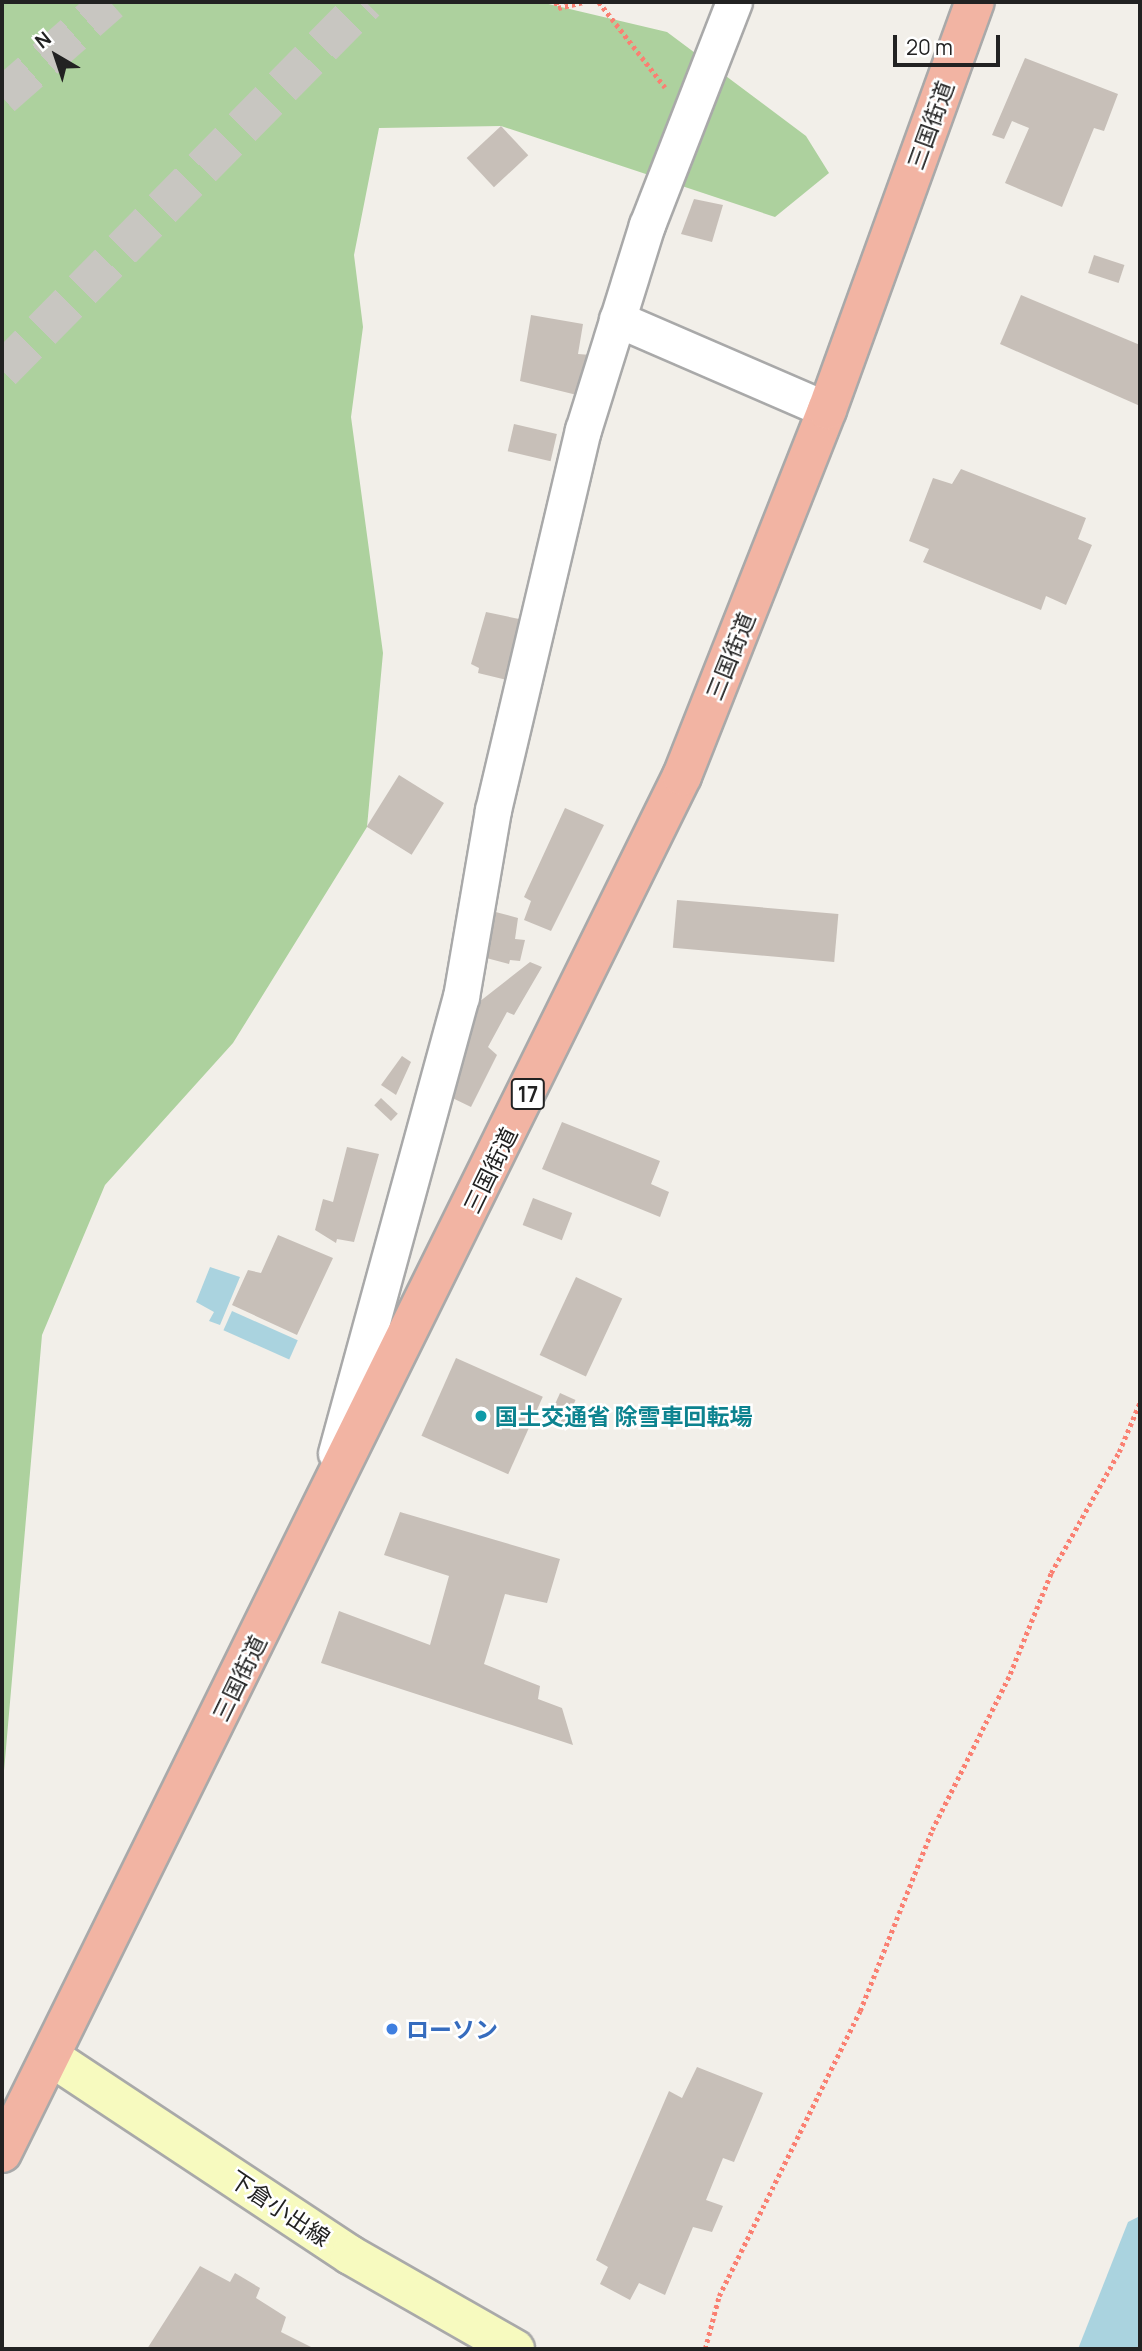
<!DOCTYPE html>
<meta charset="utf-8">
<style>
body{margin:0}
#map{position:relative;width:1142px;height:2351px;overflow:hidden;background:#f2efe9;font-family:Manrope,"Noto Sans JP",sans-serif}
div>[style]{position:absolute}
[style*='--x']{left:calc(var(--x)*1px);top:calc(var(--y)*1px);width:calc(var(--w)*1px);rotate:calc(var(--a)*1deg)}
.forest>*{inset:0;background:#add19e}
.water>*{inset:0;background:#aad3df;transform-origin:0 0}
.building>*{inset:0;background:#c7bfb8;transform-origin:0 0}
.motorway-tunnel>*{height:38px;margin-top:-19px;transform-origin:0;background:repeating-linear-gradient(90deg,#c8c6c1 0 38px,transparent 0 57px)}
.path>*{height:4.5px;margin-top:-2.25px;transform-origin:0;background:repeating-linear-gradient(90deg,#fa8072 0 3.5px,transparent 0 7px)}
.roads{filter:drop-shadow(2px 0 #a9a9a9) drop-shadow(-2px 0 #a9a9a9) drop-shadow(0 2px #a9a9a9) drop-shadow(0 -2px #a9a9a9)}
.minor>*{height:35px;margin:-17.5px;padding:0 17.5px;transform-origin:17.5px;border-radius:17.5px;background:#fff}
.secondary>*{height:38px;margin:-19px;padding:0 19px;transform-origin:19px;border-radius:19px;background:#f7fabf}
.trunk>*{height:38px;margin:-19px;padding:0 19px;transform-origin:19px;border-radius:19px;background:#f2b4a3}
.dots>*{width:19px;height:19px;translate:-50% -50%;box-sizing:border-box;border:4px solid #fff;border-radius:50%}
span{translate:-50% -50%;white-space:nowrap;text-align:center;line-height:1.15;-webkit-text-stroke:5px #fff;paint-order:stroke}
.shield-label span{padding:2px 5px;background:#fff;border:2px solid;border-radius:5px;-webkit-text-stroke-width:0}
.shield-label{font-size:21px;color:#222;font-weight:700}
.street-label{font-size:23px;color:#222}
.culture-label{font-size:23px;color:#0d838f;font-weight:700}
.left{translate:0 -50%;text-align:left}
.shop-label{font-size:23px;color:#366cbe;font-weight:700}
.frame{position:absolute;inset:0;border:4px solid #222;pointer-events:none}
.north{position:absolute;left:21px;top:21px;width:70px;height:70px;-webkit-text-stroke:5px #fff;paint-order:stroke;rotate:321deg;font-size:19px;font-weight:700;line-height:28px;text-align:center;color:#222}
.north::after{content:'';display:block;margin:auto;width:24px;height:32px;background:#222;clip-path:polygon(50% 0,100% 100%,50% 72%,0 100%)}
.scale{position:absolute;left:893px;top:35px;width:107px;height:32px;box-sizing:border-box;border:4px solid #222;border-top:0;padding-left:9px;font-size:21px;line-height:24px;white-space:nowrap;color:#222;-webkit-text-stroke:5px #fff;paint-order:stroke}
</style>
<div id="map">
<div class="forest">
<i style="clip-path:polygon(2px 2px,540px 2px,667px 32px,806px 136px,829px 173px,775px 217px,501px 126px,379px 128px,354px 255px,363px 327px,351px 417px,383px 653px,367px 827px,233px 1043px,105px 1185px,42px 1335px,2px 1794px)"></i>
</div>
<div class="water">
<i style="clip-path:polygon(210px 1267px,240px 1277px,220px 1325px,209px 1321px,214px 1312px,196px 1302px)"></i>
<i style="left:232px;top:1311px;width:72px;height:21px;rotate:24deg"></i>
<i style="clip-path:polygon(1140px 2216px,1140px 2349px,1078px 2349px,1128px 2222px)"></i>
</div>
<div class="building">
<i style="clip-path:polygon(1025px 58px,1118px 94px,1104px 131px,1094px 128px,1062px 207px,1005px 183px,1029px 128px,1012px 121px,1004px 139px,992px 135px)"></i>
<i style="left:501px;top:126px;width:40px;height:47px;rotate:47deg"></i>
<i style="clip-path:polygon(694px 199px,723px 205px,712px 242px,681px 234px)"></i>
<i style="left:1094px;top:255px;width:32px;height:19px;rotate:18deg"></i>
<i style="clip-path:polygon(1021px 295px,1140px 345px,1140px 406px,1000px 344px)"></i>
<i style="clip-path:polygon(531px 315px,583px 324px,578px 354px,591px 355px,581px 396px,520px 381px)"></i>
<i style="left:514px;top:424px;width:44px;height:28px;rotate:13deg"></i>
<i style="clip-path:polygon(961px 469px,1086px 518px,1078px 539px,1092px 545px,1066px 605px,1046px 596px,1041px 610px,923px 562px,929px 549px,909px 541px,933px 478px,952px 484px)"></i>
<i style="clip-path:polygon(486px 612px,524px 620px,511px 681px,478px 673px,479px 668px,471px 664px)"></i>
<i style="left:399px;top:775px;width:53px;height:61px;rotate:32deg"></i>
<i style="clip-path:polygon(565px 808px,604px 825px,551px 931px,524px 920px,531px 901px,524px 897px)"></i>
<i style="left:677px;top:900px;width:162px;height:48px;rotate:5deg"></i>
<i style="clip-path:polygon(488px 910px,518px 918px,515px 939px,525px 940px,520px 961px,510px 960px,509px 964px,475px 955px)"></i>
<i style="clip-path:polygon(530px 962px,542px 967px,514px 1015px,507px 1012px,488px 1047px,497px 1055px,471px 1107px,440px 1092px,479px 1002px)"></i>
<i style="clip-path:polygon(402px 1056px,411px 1062px,396px 1095px,381px 1085px)"></i>
<i style="left:381px;top:1098px;width:23px;height:10px;rotate:43deg"></i>
<i style="clip-path:polygon(562px 1122px,660px 1161px,651px 1184px,669px 1192px,660px 1217px,542px 1169px)"></i>
<i style="clip-path:polygon(347px 1147px,379px 1154px,354px 1242px,337px 1239px,336px 1243px,315px 1230px,323px 1199px,333px 1202px)"></i>
<i style="left:533px;top:1198px;width:42px;height:29px;rotate:21deg"></i>
<i style="clip-path:polygon(278px 1235px,333px 1258px,297px 1335px,232px 1305px,248px 1270px,261px 1273px)"></i>
<i style="left:576px;top:1277px;width:51px;height:86px;rotate:25deg"></i>
<i style="left:456px;top:1358px;width:95px;height:85px;rotate:24deg"></i>
<i style="left:560px;top:1393px;width:17px;height:29px;rotate:24deg"></i>
<i style="clip-path:polygon(400px 1512px,560px 1559px,547px 1603px,505px 1594px,484px 1664px,540px 1686px,538px 1699px,562px 1708px,573px 1745px,321px 1663px,339px 1611px,430px 1645px,449px 1576px,384px 1555px)"></i>
<i style="clip-path:polygon(697px 2067px,763px 2093px,734px 2162px,723px 2158px,706px 2200px,723px 2206px,712px 2232px,693px 2227px,665px 2295px,639px 2283px,630px 2300px,600px 2284px,608px 2267px,596px 2260px,669px 2091px,682px 2098px)"></i>
<i style="clip-path:polygon(200px 2266px,230px 2282px,235px 2273px,260px 2288px,256px 2298px,286px 2317px,281px 2332px,315px 2349px,147px 2349px)"></i>
</div>
<div class="motorway-tunnel">
<i style="--x:2;--y:97;--w:144;--a:-41.3"></i>
<i style="--x:2;--y:371;--w:518;--a:-45.39"></i>
</div>
<div class="path">
<i style="--x:556;--y:2;--w:6;--a:72"></i>
<i style="--x:558;--y:8;--w:26;--a:-13"></i>
<i style="--x:599;--y:2;--w:108;--a:52.2"></i>
<i style="--x:705;--y:2349;--w:55;--a:-75.2"></i>
<i style="--x:719;--y:2296;--w:318;--a:-63.7"></i>
<i style="--x:860;--y:2011;--w:195;--a:-68.3"></i>
<i style="--x:932;--y:1830;--w:174;--a:-63.4"></i>
<i style="--x:1010;--y:1674;--w:109;--a:-67.9"></i>
<i style="--x:1051;--y:1573;--w:139;--a:-60.7"></i>
<i style="--x:1119;--y:1452;--w:54;--a:-67.2"></i>
</div>
<div class="roads">
<div class="minor">
<i style="--x:617;--y:319;--w:229;--a:23.4"></i>
<i style="--x:336;--y:1453;--w:473;--a:-74.7"></i>
<i style="--x:461;--y:997;--w:190;--a:-80.3"></i>
<i style="--x:493;--y:810;--w:391;--a:-76.7"></i>
<i style="--x:583;--y:430;--w:215;--a:-72.7"></i>
<i style="--x:647;--y:225;--w:239;--a:-68.7"></i>
</div>
<div class="secondary">
<i style="--x:51;--y:2057;--w:359;--a:33.5"></i>
<i style="--x:350;--y:2255;--w:190;--a:29.7"></i>
</div>
<div class="trunk">
<i style="--x:2;--y:2153;--w:1536;--a:-63.72"></i>
<i style="--x:682;--y:776;--w:394;--a:-68.4"></i>
<i style="--x:827;--y:410;--w:434;--a:-70.1"></i>
</div>
</div>
<div class="dots">
<i style="left:481px;top:1416px;background:#0f9aa8"></i>
<i style="left:392px;top:2029px;background:#3f7fe0"></i>
</div>
<div class="shield-label">
<span style="left:528px;top:1094px">17</span>
</div>
<div class="street-label">
<span style="left:930px;top:125px;rotate:-70deg">三国街道</span>
<span style="left:730px;top:656px;rotate:-68deg">三国街道</span>
<span style="left:490px;top:1170px;rotate:-64deg">三国街道</span>
<span style="left:239px;top:1678px;rotate:-64deg">三国街道</span>
<span style="left:280px;top:2208px;rotate:34deg">下倉小出線</span>
</div>
<div class="culture-label">
<span class="left" style="left:495px;top:1416px">国土交通省 除雪車回転場</span>
</div>
<div class="shop-label">
<span class="left" style="left:406px;top:2029px">ローソン</span>
</div>
<div class="frame"></div>
<div class="north">N</div>
<div class="scale">20 m</div>
</div>
